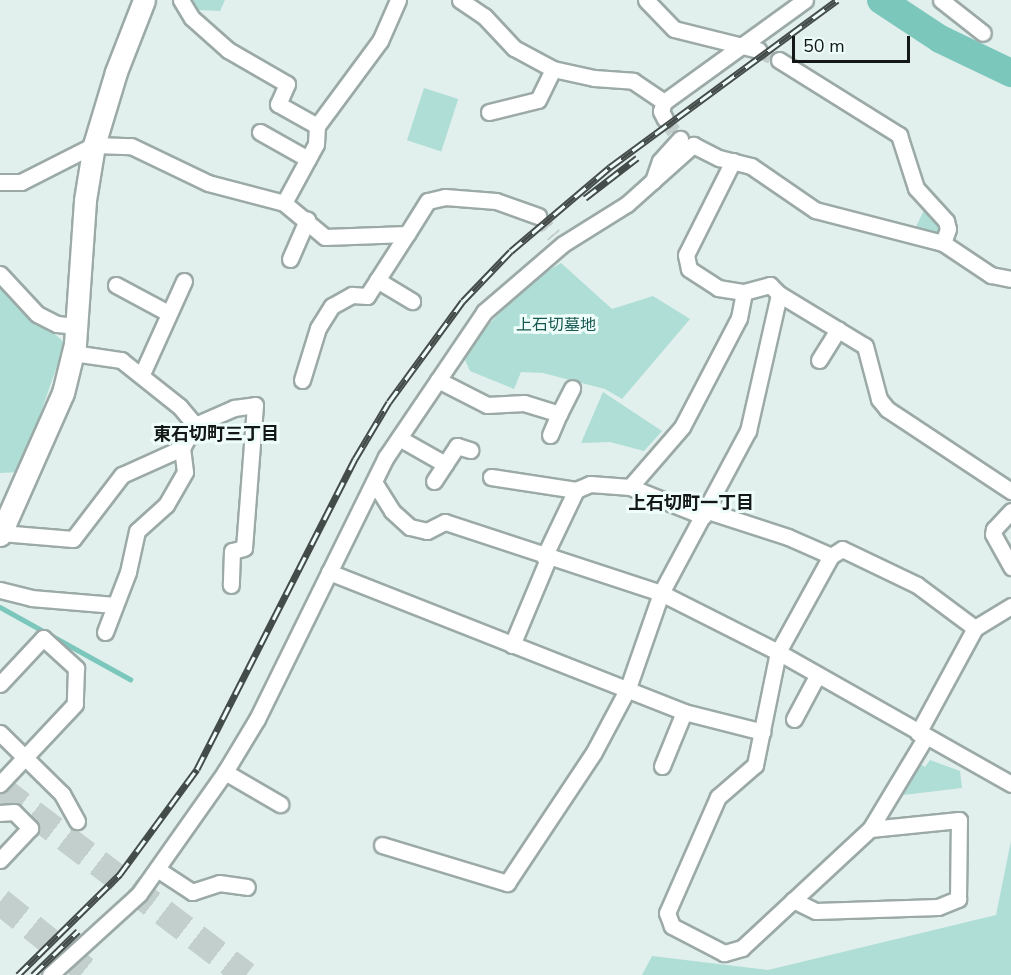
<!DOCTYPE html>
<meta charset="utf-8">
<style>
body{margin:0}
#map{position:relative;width:1011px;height:975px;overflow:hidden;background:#e1efed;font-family:"Nunito Sans","Noto Sans JP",sans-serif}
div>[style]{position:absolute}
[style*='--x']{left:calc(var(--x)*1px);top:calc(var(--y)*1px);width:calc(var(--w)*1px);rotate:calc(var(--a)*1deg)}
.green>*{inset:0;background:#aeded6;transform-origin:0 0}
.stream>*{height:4.5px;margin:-2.25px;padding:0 2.25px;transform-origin:2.25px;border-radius:2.25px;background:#7bc7bc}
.river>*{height:28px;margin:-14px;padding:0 14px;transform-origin:14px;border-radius:14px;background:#7bc7bc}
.street-tunnel>*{height:15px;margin-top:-7.5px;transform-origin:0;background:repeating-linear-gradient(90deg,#c2cfcd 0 15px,transparent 0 23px)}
.highway-tunnel>*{height:27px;margin-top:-13.5px;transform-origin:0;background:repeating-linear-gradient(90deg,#c2cfcd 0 27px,transparent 0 41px)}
.roads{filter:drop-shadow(2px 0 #9caaa7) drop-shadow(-2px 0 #9caaa7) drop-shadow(0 2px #9caaa7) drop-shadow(0 -2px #9caaa7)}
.street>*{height:15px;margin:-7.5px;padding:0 7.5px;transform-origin:7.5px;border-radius:7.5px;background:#fff}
.secondary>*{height:21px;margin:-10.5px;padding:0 10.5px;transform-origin:10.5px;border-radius:10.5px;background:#fff}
.rail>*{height:7px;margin-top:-3.5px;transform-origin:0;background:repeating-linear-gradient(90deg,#eefdfa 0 14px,#444c4a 0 28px);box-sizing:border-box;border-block:2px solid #444c4a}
span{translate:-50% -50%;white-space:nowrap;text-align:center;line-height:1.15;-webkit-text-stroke:6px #eefdfa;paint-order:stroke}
.park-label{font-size:16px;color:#16574f}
.neighbourhood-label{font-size:18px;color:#131817;font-weight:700}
.scale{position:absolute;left:792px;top:36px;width:118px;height:27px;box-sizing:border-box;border:3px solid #131817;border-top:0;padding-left:8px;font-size:18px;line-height:21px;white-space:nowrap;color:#131817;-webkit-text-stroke:4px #eefdfa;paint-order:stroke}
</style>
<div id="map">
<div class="green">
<i style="clip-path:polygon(191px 0,225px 0,220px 11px,198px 10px)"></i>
<i style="left:424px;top:88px;width:36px;height:55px;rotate:18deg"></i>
<i style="clip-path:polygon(925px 208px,942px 229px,938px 236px,914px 231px)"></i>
<i style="clip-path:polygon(561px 263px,612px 309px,653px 296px,690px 319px,622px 399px,605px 389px,543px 373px,521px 372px,514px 389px,470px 371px,462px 353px,527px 284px)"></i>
<i style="clip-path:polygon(0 287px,65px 343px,20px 472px,0 473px)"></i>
<i style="clip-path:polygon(603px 392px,662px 431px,644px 451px,610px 442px,581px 443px)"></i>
<i style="clip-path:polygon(930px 760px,960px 771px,962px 788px,903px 795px,920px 764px,925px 767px)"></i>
<i style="clip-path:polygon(1011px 841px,1011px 975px,642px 975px,652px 956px,768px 970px,996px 915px)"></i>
</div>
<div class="stream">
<i style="--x:0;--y:607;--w:149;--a:29"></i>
</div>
<div class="river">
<i style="--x:881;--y:0;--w:71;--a:33.5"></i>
<i style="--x:940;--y:39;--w:79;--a:25.6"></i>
</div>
<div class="street-tunnel">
<i style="--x:758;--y:50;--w:23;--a:25"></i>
<i style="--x:665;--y:119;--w:25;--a:53"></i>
<i style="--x:538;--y:216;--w:25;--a:50"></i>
</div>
<div class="highway-tunnel">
<i style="--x:0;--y:788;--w:309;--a:37.2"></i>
<i style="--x:0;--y:901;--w:118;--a:38.8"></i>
</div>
<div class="roads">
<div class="street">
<i style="--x:181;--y:0;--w:21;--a:59"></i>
<i style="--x:192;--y:18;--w:48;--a:41.6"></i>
<i style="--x:228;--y:50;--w:68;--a:30"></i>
<i style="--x:287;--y:84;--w:22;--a:114"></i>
<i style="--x:278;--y:104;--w:45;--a:29.4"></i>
<i style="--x:317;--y:126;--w:106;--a:-53.5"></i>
<i style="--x:380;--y:41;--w:45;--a:-66.3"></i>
<i style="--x:460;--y:0;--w:29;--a:34"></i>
<i style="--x:484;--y:16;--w:44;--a:46.8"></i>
<i style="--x:514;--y:48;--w:44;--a:28.3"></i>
<i style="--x:553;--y:69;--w:42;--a:12.4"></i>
<i style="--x:594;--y:78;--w:39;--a:4"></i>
<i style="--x:633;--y:81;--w:37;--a:34"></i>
<i style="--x:646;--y:0;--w:40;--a:46"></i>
<i style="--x:674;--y:29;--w:87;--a:14"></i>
<i style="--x:941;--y:0;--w:53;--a:38.2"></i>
<i style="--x:779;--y:60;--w:142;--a:32"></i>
<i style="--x:899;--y:135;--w:56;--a:72.2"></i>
<i style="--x:916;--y:188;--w:45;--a:47.7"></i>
<i style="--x:946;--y:221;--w:8;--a:76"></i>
<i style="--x:948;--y:229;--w:15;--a:110"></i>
<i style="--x:489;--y:112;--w:50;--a:-13.8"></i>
<i style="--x:538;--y:100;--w:34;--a:-64"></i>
<i style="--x:665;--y:119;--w:9;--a:-117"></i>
<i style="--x:661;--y:111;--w:9;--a:-72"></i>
<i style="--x:664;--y:102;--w:174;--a:-35.9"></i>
<i style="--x:260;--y:132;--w:55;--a:29.4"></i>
<i style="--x:733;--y:161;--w:105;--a:116.6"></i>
<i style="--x:686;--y:255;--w:14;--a:78"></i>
<i style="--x:689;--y:269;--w:35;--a:33"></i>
<i style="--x:718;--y:288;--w:26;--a:9"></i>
<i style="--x:744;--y:292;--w:27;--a:-15"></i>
<i style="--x:770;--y:285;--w:13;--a:45"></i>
<i style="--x:779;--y:294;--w:100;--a:31.2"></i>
<i style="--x:865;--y:346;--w:55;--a:75.2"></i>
<i style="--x:879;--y:399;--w:13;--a:51"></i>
<i style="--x:887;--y:409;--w:149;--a:33.5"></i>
<i style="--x:653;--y:181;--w:21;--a:-71"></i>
<i style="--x:660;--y:161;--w:30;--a:-48"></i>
<i style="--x:0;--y:182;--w:21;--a:0"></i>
<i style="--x:21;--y:182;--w:82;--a:-26.9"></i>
<i style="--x:94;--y:145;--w:37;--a:2"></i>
<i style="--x:131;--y:146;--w:85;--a:25.7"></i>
<i style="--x:208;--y:183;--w:79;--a:14.7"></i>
<i style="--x:284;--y:203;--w:53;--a:39.7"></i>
<i style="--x:325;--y:237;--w:82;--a:-2.1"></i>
<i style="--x:407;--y:234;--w:39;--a:-58"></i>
<i style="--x:428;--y:201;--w:17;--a:-13"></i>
<i style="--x:445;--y:197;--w:51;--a:4.5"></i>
<i style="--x:496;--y:201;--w:45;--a:19.7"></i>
<i style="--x:284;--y:203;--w:67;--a:-61.5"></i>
<i style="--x:316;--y:144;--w:18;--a:-87"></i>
<i style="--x:290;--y:259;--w:43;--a:-66.4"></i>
<i style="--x:0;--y:274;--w:54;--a:47.2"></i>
<i style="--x:37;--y:314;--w:22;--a:27"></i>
<i style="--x:57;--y:324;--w:19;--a:6"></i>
<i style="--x:377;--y:280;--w:41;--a:31"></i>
<i style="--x:116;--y:285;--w:59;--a:28.3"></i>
<i style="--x:73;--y:353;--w:49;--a:8.3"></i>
<i style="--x:121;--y:360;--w:75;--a:38.5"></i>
<i style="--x:180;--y:407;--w:23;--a:50"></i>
<i style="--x:819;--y:360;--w:36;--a:-58"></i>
<i style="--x:142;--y:374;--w:102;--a:-65.7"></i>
<i style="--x:302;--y:380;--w:54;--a:-72.9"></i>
<i style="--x:318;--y:328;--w:26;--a:-58"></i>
<i style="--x:332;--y:306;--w:23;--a:-29"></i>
<i style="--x:352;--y:295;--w:15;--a:4"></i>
<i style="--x:367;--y:296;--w:74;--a:-57.2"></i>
<i style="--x:438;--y:380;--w:55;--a:27"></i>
<i style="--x:487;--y:405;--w:37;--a:-3"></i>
<i style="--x:524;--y:403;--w:37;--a:17"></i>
<i style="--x:559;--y:414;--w:29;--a:-63"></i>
<i style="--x:550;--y:435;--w:23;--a:-67"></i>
<i style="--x:399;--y:438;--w:53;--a:29.5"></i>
<i style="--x:491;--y:477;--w:86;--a:8.7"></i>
<i style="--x:434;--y:481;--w:42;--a:-56.7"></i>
<i style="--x:457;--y:446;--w:14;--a:17"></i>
<i style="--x:374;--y:482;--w:34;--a:58"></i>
<i style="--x:392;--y:511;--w:24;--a:42"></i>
<i style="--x:410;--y:527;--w:17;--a:13"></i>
<i style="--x:427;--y:531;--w:20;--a:-27"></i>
<i style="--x:445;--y:522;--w:227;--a:18.2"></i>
<i style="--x:661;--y:593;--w:131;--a:26.8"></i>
<i style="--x:778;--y:652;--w:268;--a:29.5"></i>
<i style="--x:630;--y:487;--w:79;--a:-49.1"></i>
<i style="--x:682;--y:427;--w:123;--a:-62.4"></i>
<i style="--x:739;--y:318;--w:26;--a:-79"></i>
<i style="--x:705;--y:510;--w:87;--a:18"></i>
<i style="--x:788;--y:537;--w:47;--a:23.8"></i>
<i style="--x:1011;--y:511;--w:25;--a:133"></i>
<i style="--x:994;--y:529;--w:5;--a:101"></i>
<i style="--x:993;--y:534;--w:38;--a:61"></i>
<i style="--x:1;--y:533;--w:72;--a:4.8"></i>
<i style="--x:73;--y:539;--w:81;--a:-52.6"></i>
<i style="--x:122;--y:475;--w:66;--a:-24.2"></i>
<i style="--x:182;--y:448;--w:26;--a:-61"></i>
<i style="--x:195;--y:425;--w:43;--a:-23.6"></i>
<i style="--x:234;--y:408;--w:21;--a:-8"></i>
<i style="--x:255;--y:405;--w:143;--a:94.4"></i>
<i style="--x:244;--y:548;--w:12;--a:166"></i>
<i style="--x:232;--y:551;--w:34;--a:92"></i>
<i style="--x:544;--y:557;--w:74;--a:-64.5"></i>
<i style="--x:576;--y:490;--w:15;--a:-23"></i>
<i style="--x:590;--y:484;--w:40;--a:4.3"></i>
<i style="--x:630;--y:487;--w:79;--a:21.7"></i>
<i style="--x:329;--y:572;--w:382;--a:21.5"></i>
<i style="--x:684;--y:712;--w:81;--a:14.2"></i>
<i style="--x:0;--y:590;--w:32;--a:14"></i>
<i style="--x:31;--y:598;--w:84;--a:4.8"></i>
<i style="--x:105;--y:632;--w:64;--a:-69"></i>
<i style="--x:128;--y:572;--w:42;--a:-77.6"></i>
<i style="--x:137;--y:531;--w:39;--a:-42"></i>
<i style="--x:166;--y:505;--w:38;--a:-60"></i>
<i style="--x:185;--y:472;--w:24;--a:-97"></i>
<i style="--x:512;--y:645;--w:93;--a:-67.3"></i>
<i style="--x:0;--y:684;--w:63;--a:-46.9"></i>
<i style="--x:43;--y:638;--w:45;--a:42.3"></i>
<i style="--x:76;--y:668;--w:36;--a:92"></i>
<i style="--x:75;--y:704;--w:110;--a:133.2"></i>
<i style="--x:794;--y:719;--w:49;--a:-61.9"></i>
<i style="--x:0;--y:733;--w:87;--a:44.5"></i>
<i style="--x:62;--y:794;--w:31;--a:61"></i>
<i style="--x:918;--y:733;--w:119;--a:-61.5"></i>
<i style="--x:975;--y:628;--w:42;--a:-31.4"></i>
<i style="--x:925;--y:738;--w:106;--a:121.1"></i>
<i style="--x:870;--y:829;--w:175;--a:137.1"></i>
<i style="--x:742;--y:948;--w:19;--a:164"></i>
<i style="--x:724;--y:953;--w:59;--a:-152.6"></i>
<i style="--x:672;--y:926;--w:14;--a:-111"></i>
<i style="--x:667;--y:913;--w:127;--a:-66.3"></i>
<i style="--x:718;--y:797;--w:49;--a:-40.9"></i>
<i style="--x:755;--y:765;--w:115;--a:-78.5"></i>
<i style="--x:778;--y:652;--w:110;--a:-61.1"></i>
<i style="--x:831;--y:556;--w:13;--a:-32"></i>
<i style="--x:842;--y:549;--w:83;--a:25.6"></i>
<i style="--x:917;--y:585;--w:72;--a:36.6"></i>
<i style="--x:662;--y:766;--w:58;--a:-67.8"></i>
<i style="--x:225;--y:772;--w:64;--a:30.2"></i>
<i style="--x:0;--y:813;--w:14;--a:-4"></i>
<i style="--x:14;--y:812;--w:23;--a:45"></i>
<i style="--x:30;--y:828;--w:44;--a:133.2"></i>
<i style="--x:382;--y:845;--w:131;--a:16.9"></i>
<i style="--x:507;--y:883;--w:157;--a:-56.4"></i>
<i style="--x:594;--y:752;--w:72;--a:-62"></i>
<i style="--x:628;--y:688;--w:101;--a:-70.8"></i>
<i style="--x:661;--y:593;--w:184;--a:-61.8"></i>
<i style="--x:748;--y:431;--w:140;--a:-77.2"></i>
<i style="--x:157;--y:869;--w:42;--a:33.3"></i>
<i style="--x:192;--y:892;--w:28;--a:-18"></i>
<i style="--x:219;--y:883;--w:28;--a:8"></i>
<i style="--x:793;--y:900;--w:25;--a:26"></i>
<i style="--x:816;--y:911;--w:122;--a:-1.9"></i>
<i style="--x:938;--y:907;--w:22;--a:-22"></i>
<i style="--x:958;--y:899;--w:79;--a:-89.3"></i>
<i style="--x:959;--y:820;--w:89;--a:174.2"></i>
<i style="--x:50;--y:975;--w:120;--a:-42.3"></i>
<i style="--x:139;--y:894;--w:149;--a:-54.8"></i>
<i style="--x:225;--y:772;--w:62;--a:-58.9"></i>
<i style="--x:257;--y:719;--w:292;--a:-63.8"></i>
<i style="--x:386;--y:457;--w:175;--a:-55.9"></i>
<i style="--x:484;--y:312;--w:104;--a:-40.7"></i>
<i style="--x:563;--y:244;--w:75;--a:-32"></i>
<i style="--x:627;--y:204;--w:89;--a:-41.8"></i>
<i style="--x:693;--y:145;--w:29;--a:27"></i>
<i style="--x:719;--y:158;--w:33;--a:14"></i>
<i style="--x:751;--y:166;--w:78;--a:34.5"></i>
<i style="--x:815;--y:210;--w:132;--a:14.5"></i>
<i style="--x:943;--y:243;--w:58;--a:33.7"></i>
<i style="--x:991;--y:275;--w:20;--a:11"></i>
</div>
<div class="secondary">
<i style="--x:0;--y:535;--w:155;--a:-66.1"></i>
<i style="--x:63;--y:393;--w:50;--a:-76.2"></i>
<i style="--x:75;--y:344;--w:144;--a:-86"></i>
<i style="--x:85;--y:200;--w:56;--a:-80.7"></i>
<i style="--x:94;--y:145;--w:76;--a:-73.2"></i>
<i style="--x:116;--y:72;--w:77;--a:-68.7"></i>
</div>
</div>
<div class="rail">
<i style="--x:585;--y:198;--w:66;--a:-37.6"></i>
<i style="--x:18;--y:975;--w:144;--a:-44.7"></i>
<i style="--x:120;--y:874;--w:130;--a:-53.7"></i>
<i style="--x:197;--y:769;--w:348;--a:-63"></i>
<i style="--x:355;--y:459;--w:66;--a:-59.2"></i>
<i style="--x:389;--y:402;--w:125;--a:-53.8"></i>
<i style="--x:463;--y:301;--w:69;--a:-46.2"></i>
<i style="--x:511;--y:251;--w:130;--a:-40.3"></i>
<i style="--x:610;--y:167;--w:282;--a:-36.3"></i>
<i style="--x:33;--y:975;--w:63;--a:-44.4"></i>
</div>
<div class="park-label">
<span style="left:556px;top:325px">上石切墓地</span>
</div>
<div class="neighbourhood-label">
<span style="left:216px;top:434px">東石切町三丁目</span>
<span style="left:691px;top:503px">上石切町一丁目</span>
</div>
<div class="scale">50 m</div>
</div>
